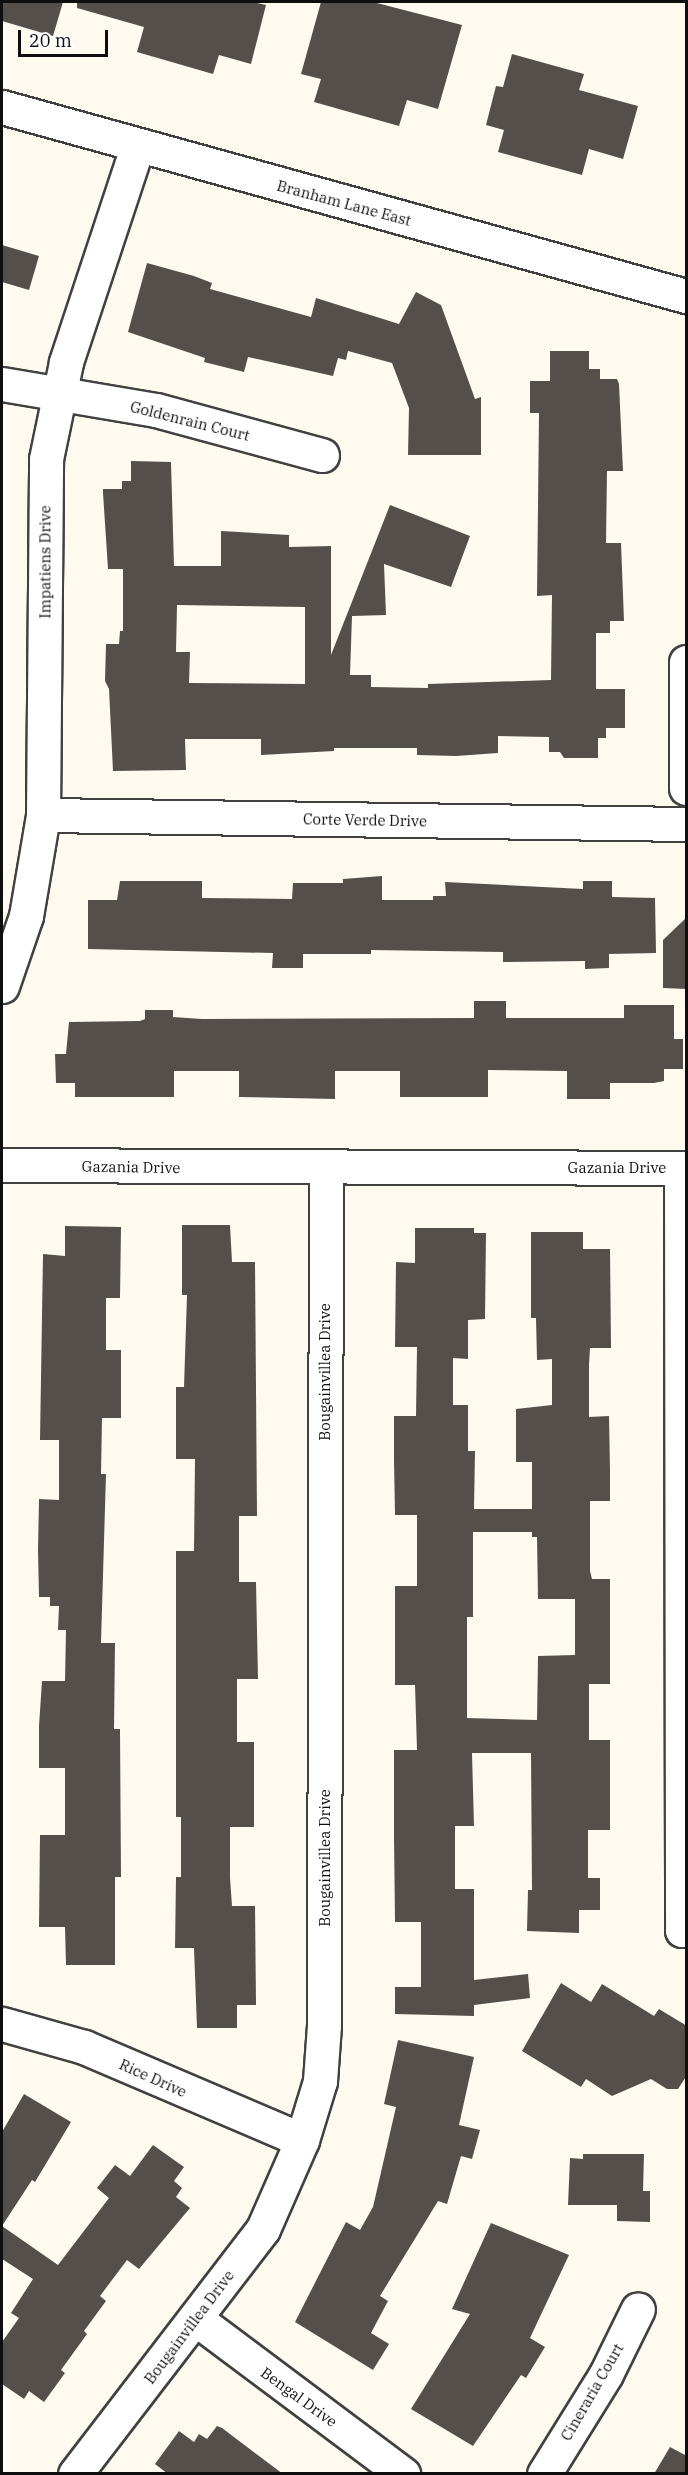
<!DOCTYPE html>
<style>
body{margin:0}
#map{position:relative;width:688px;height:2475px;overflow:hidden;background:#fefaf0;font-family:"IBM Plex Serif",serif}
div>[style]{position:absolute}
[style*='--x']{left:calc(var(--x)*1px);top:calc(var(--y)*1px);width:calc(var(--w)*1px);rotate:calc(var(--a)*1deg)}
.building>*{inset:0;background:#554f4b}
.roads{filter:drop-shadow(2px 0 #414141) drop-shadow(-2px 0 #414141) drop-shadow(0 2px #414141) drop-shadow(0 -2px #414141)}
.minor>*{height:33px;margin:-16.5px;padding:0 16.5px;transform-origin:16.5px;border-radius:16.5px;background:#fff}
span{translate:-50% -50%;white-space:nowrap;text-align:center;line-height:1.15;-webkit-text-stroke:6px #fff;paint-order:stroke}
.street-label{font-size:15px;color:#0e0e0e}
.frame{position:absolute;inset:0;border:3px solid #0e0e0e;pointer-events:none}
.scale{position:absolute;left:18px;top:30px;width:90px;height:27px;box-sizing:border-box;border:3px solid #0e0e0e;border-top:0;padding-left:8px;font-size:18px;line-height:21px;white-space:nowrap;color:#0e0e0e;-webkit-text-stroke:4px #fff;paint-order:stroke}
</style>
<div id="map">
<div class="building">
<i style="clip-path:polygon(2px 2px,63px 2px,53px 36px,2px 21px)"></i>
<i style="clip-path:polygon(77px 2px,253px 2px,266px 5px,251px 64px,219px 55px,213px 74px,137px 52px,144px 27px,77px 8px)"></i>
<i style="clip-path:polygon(321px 2px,373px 2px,462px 25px,438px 109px,407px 100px,399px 126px,314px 102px,321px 79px,301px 74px)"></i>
<i style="clip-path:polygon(512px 54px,584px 74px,579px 90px,638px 106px,623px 159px,589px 149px,582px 175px,498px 152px,504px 130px,486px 125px,496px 86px,503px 87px)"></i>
<i style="clip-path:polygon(2px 245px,39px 256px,29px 290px,2px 282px)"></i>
<i style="clip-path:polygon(147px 263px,194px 276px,212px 283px,210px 289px,311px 317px,316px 298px,399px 324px,416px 292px,441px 305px,475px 399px,481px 397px,481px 455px,408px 455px,409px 408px,392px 363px,348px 351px,346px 360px,338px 358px,333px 376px,248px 357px,244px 372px,204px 362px,205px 358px,128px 332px)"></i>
<i style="clip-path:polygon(evenodd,550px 351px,589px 351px,589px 369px,600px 369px,600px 379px,617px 379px,619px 384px,623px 471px,607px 471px,606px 543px,621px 543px,624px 621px,610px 621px,610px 633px,596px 633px,596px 689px,625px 689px,625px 728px,606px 728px,606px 738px,598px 738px,598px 758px,564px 758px,560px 752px,549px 752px,549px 737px,498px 736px,498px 753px,456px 756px,417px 755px,417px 748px,334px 748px,334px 751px,261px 755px,261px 739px,185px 739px,186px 770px,113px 771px,109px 689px,105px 681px,106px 644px,119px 644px,120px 631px,123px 631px,123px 569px,108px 569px,103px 493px,103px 489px,122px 489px,122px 481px,131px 481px,131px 461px,171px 462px,174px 566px,221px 566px,221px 531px,289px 535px,289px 547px,331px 546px,331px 655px,390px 505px,470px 536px,451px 587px,384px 564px,386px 615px,352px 616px,350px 675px,371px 675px,371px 687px,428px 688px,428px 684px,551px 680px,552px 595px,537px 596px,539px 413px,530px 413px,530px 381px,550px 381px,550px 351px,177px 605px,305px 607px,305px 684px,189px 683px,190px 652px,176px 652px,177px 605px)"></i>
<i style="clip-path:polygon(382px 876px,382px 900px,433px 900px,433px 896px,446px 896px,445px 882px,583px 889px,583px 881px,612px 881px,612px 897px,655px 898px,656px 953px,609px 954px,609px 968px,585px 969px,585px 961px,503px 962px,503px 952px,371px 950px,371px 954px,303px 954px,303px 968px,272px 968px,273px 953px,88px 949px,88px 900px,117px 900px,120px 881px,202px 881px,202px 898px,292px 899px,293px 883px,343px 883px,343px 879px)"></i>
<i style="clip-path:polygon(687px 917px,687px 989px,663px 988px,663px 940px)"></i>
<i style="clip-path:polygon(474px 1001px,506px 1001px,506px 1018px,624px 1018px,624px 1005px,674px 1005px,674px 1039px,683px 1039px,683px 1069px,664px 1069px,664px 1081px,654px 1083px,610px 1083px,610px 1099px,567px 1099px,567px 1071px,488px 1070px,488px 1097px,400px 1097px,400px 1071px,335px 1071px,335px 1099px,239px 1097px,239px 1071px,174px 1071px,174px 1097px,75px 1097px,75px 1083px,56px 1083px,55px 1054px,66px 1054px,69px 1022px,140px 1021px,145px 1019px,145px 1010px,173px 1010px,173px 1017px,202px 1019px,474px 1018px)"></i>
<i style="clip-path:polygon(182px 1225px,230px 1225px,232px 1262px,255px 1262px,257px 1516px,239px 1516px,239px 1582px,256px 1582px,258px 1679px,237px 1679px,237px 1742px,254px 1742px,254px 1827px,230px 1827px,230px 1878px,232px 1906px,255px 1906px,256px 2005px,237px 2005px,237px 2028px,197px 2028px,194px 1948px,175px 1948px,176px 1877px,181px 1877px,181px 1817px,176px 1817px,176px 1551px,194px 1551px,195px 1459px,176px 1459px,176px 1387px,184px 1387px,187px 1295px,182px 1295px)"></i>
<i style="clip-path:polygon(65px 1226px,121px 1227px,120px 1298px,106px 1298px,106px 1350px,121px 1350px,121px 1418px,102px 1418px,101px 1474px,106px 1474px,101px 1643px,115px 1643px,114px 1729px,120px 1729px,121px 1877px,115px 1877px,115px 1965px,66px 1965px,65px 1927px,39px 1927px,40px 1835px,65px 1835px,65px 1768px,39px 1768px,39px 1726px,42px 1681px,65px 1681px,66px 1630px,58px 1630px,59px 1606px,50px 1606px,50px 1597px,39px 1597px,38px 1550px,39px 1499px,59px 1500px,59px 1440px,40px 1440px,43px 1254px,65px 1256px)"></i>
<i style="clip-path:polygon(evenodd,415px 1228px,474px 1228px,474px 1233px,486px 1233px,485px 1319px,468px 1320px,468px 1359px,453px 1358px,453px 1405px,468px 1405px,468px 1451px,475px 1451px,474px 1509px,532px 1509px,532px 1462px,516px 1462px,516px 1409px,552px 1405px,552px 1359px,537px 1360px,536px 1318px,531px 1318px,531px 1232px,583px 1232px,583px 1249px,610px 1249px,611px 1348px,590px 1348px,589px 1365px,589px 1417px,609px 1416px,610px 1470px,610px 1501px,590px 1501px,590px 1571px,592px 1579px,610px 1579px,610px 1684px,589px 1684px,589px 1740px,610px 1740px,610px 1830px,588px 1830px,588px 1878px,600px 1878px,600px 1910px,579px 1910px,579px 1933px,527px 1931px,528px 1890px,532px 1890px,531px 1753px,472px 1753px,474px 1826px,455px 1826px,455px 1889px,474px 1889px,474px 1980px,528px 1974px,530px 1998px,474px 2005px,474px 2016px,395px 2014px,395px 1987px,421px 1987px,421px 1922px,395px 1922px,394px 1837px,394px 1750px,417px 1750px,415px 1685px,395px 1685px,395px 1586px,417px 1586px,417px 1515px,395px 1515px,394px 1460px,394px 1416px,416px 1416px,417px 1347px,395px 1347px,396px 1262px,415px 1263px,415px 1228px,473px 1532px,532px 1532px,532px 1537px,537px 1537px,538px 1599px,575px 1599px,575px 1655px,538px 1656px,537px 1720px,467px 1718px,467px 1617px,473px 1617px,473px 1532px)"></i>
<i style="clip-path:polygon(561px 1983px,591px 2002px,602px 1984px,654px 2016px,659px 2009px,687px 2026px,687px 2075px,678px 2089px,667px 2089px,651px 2079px,612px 2096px,586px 2079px,581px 2087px,522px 2051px)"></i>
<i style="clip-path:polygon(398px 2040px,474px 2057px,459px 2125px,480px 2130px,472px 2159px,461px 2156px,447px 2204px,438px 2201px,380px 2296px,388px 2301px,371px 2333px,389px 2344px,373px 2370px,295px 2322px,346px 2222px,360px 2230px,373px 2207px,396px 2107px,384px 2104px)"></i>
<i style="clip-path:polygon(24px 2094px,71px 2122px,35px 2182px,32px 2180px,2px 2226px,58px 2265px,109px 2198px,97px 2188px,115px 2165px,130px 2176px,153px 2145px,184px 2167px,174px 2181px,182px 2188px,176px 2197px,190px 2208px,139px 2269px,127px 2260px,100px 2296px,106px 2301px,84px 2331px,87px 2334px,61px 2370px,65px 2373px,44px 2402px,29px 2391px,24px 2399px,2px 2384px,2px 2342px,19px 2318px,11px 2313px,33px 2279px,2px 2259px,2px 2132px)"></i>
<i style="clip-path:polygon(583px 2154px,644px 2154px,643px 2191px,650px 2191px,650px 2222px,617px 2221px,617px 2205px,568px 2205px,570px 2158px,583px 2159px)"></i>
<i style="clip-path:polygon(491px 2223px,569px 2255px,530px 2338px,545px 2347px,526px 2378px,521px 2375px,473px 2446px,411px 2409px,470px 2314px,452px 2309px)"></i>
<i style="clip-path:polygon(217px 2426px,222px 2428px,283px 2474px,168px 2474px,155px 2464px,179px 2431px,194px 2442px,199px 2434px,207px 2439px)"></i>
<i style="clip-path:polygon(670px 2447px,687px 2456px,687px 2474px,654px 2474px)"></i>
</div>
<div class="roads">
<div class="minor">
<i style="--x:2;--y:107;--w:710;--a:15.45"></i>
<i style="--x:2;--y:384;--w:156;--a:9.6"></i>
<i style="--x:156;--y:410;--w:172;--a:15.2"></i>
<i style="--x:686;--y:662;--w:126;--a:90"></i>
<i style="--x:43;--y:815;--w:643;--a:0.8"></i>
<i style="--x:2;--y:986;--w:74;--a:-71.1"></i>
<i style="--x:26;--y:916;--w:102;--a:-80.4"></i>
<i style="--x:43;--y:815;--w:356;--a:-89.5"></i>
<i style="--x:46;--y:459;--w:99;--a:-78.3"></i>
<i style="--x:66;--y:362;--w:226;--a:-71.7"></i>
<i style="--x:2;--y:1165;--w:679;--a:0.25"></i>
<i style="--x:681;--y:1168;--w:762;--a:89.92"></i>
<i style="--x:682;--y:1930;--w:4;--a:0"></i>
<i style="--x:2;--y:2024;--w:85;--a:15.7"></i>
<i style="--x:84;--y:2047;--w:237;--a:23.1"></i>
<i style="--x:196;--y:2319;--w:259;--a:36.8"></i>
<i style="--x:75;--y:2474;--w:309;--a:-52.5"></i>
<i style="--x:263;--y:2229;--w:97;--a:-66.3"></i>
<i style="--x:302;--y:2140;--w:62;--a:-73"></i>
<i style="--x:320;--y:2081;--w:56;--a:-85.9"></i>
<i style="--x:324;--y:2025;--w:856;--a:-89.87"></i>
<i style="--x:544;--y:2474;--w:118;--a:-58.2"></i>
<i style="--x:606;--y:2374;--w:72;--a:-63.8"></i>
</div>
</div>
<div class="street-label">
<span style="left:344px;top:203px;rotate:15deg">Branham Lane East</span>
<span style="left:190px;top:421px;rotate:14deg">Goldenrain Court</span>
<span style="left:45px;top:562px;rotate:-90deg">Impatiens Drive</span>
<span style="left:365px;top:820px;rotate:1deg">Corte Verde Drive</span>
<span style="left:131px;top:1167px;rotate:1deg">Gazania Drive</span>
<span style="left:617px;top:1168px">Gazania Drive</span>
<span style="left:325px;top:1372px;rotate:-90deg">Bougainvillea Drive</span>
<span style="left:325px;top:1858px;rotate:-90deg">Bougainvillea Drive</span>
<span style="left:153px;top:2078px;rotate:24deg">Rice Drive</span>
<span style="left:189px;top:2327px;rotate:-53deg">Bougainvillea Drive</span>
<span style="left:592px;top:2392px;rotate:-60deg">Cineraria Court</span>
<span style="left:299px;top:2397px;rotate:36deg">Bengal Drive</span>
</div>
<div class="frame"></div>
<div class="scale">20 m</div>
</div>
